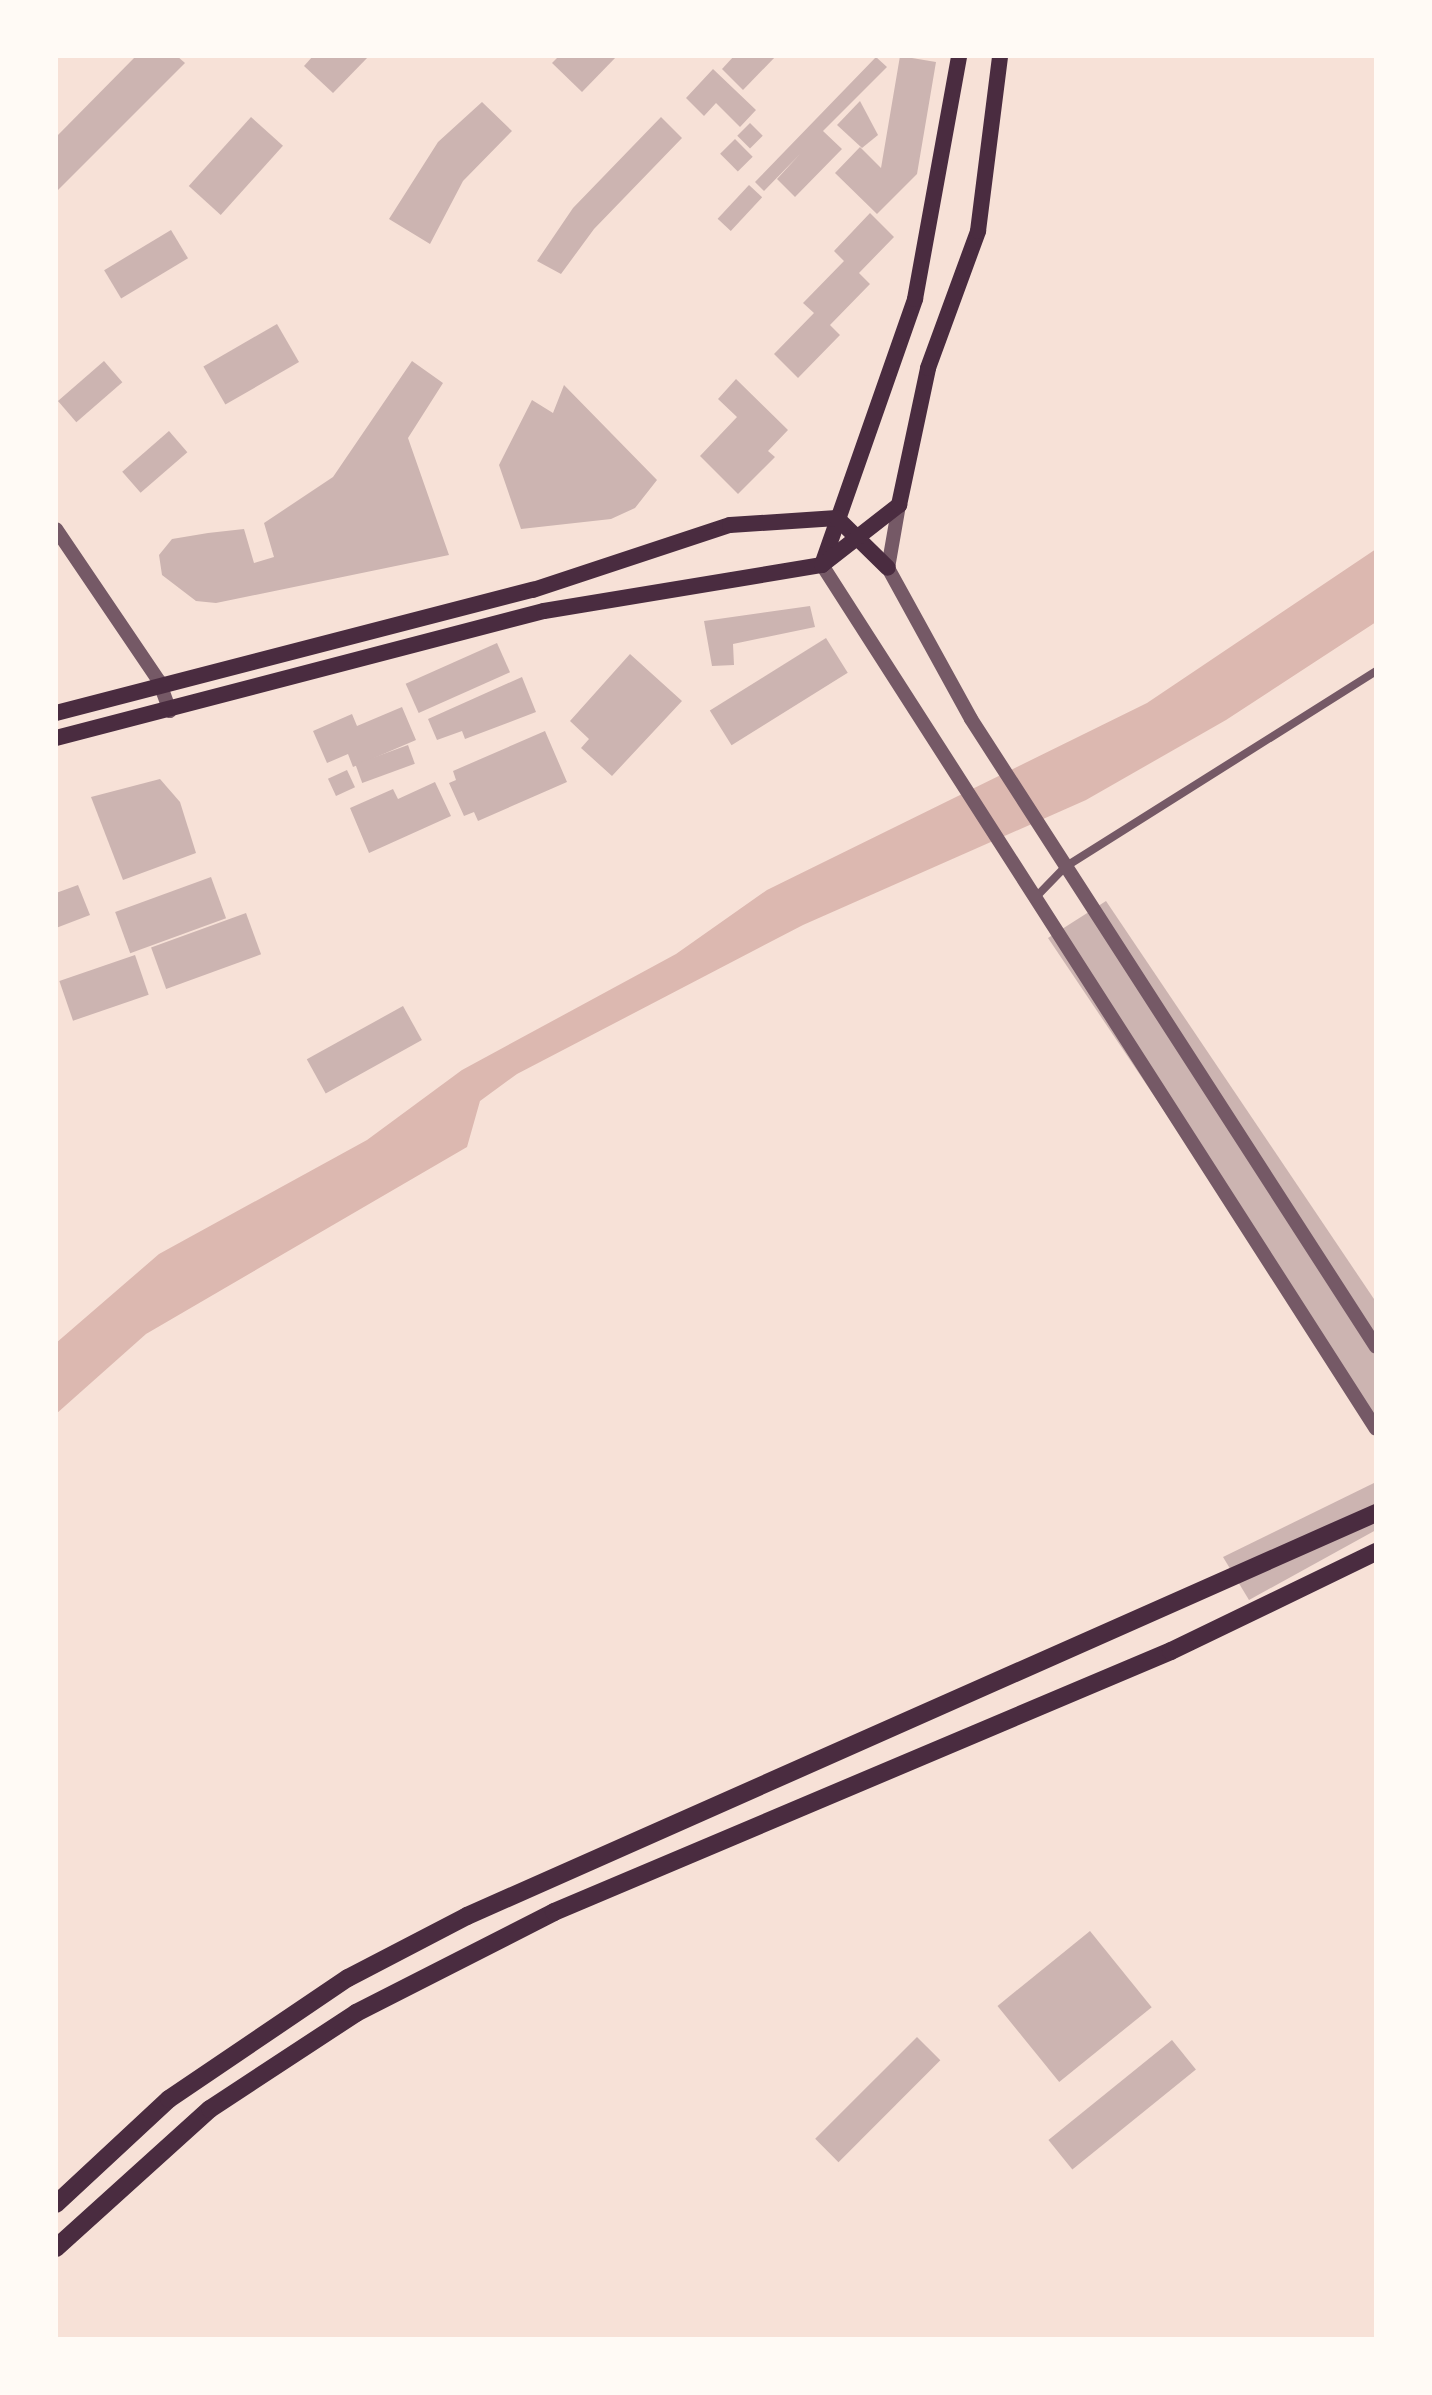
<!DOCTYPE html>
<style>
body{margin:0}
#map{position:relative;width:1432px;height:2395px;overflow:hidden;background:#f7e1d7;font-family:Helvetica,sans-serif}
div>[style]{position:absolute}
[style*='--x']{left:calc(var(--x)*1px);top:calc(var(--y)*1px);width:calc(var(--w)*1px);rotate:calc(var(--a)*1deg)}
.water>*{inset:0;background:#dcb8b0}
.building>*{inset:0;background:#ccb4b1;transform-origin:0 0}
.minor>*{height:8px;margin:-4px;padding:0 4px;transform-origin:4px;border-radius:4px;background:#755966}
.tertiary>*{height:14px;margin:-7px;padding:0 7px;transform-origin:7px;border-radius:7px;background:#755966}
.secondary>*{height:16px;margin:-8px;padding:0 8px;transform-origin:8px;border-radius:8px;background:#4a2c40}
.primary>*{height:18px;margin:-9px;padding:0 9px;transform-origin:9px;border-radius:9px;background:#4a2c40}
span{translate:-50% -50%;white-space:nowrap;text-align:center;line-height:1.15;-webkit-text-stroke:6px #fffaf5;paint-order:stroke}
.frame{position:absolute;inset:0;border:58px solid #fffaf5;pointer-events:none}
</style>
<div id="map">
<div class="water">
<i style="clip-path:polygon(1376px 549px,1376px 622px,1226px 720px,1086px 800px,803px 925px,517px 1074px,480px 1101px,467px 1147px,146px 1334px,56px 1414px,56px 1343px,159px 1254px,367px 1140px,462px 1070px,676px 954px,767px 890px,1147px 703px)"></i>
</div>
<div class="building">
<i style="clip-path:polygon(136px 56px,177px 56px,185px 63px,56px 192px,56px 137px)"></i>
<i style="clip-path:polygon(313px 56px,369px 56px,333px 93px,304px 66px)"></i>
<i style="clip-path:polygon(559px 56px,617px 56px,582px 92px,552px 63px)"></i>
<i style="clip-path:polygon(734px 56px,776px 56px,743px 90px,722px 69px)"></i>
<i style="clip-path:polygon(900px 56px,936px 62px,917px 174px,877px 214px,835px 173px,860px 147px,881px 168px)"></i>
<i style="clip-path:polygon(876px 57px,887px 67px,823px 131px,842px 149px,795px 197px,777px 179px,800px 154px,764px 191px,755px 182px)"></i>
<i style="clip-path:polygon(713px 69px,756px 110px,740px 127px,716px 103px,704px 116px,686px 98px)"></i>
<i style="clip-path:polygon(860px 101px,878px 135px,862px 148px,837px 125px)"></i>
<i style="clip-path:polygon(482px 102px,512px 131px,463px 181px,430px 244px,389px 219px,438px 142px)"></i>
<i style="left:251px;top:117px;width:43px;height:93px;rotate:42deg"></i>
<i style="clip-path:polygon(661px 117px,682px 138px,594px 229px,561px 274px,537px 261px,573px 208px)"></i>
<i style="left:750px;top:123px;width:18px;height:18px;rotate:45deg"></i>
<i style="left:735px;top:139px;width:25px;height:21px;rotate:45deg"></i>
<i style="left:749px;top:185px;width:18px;height:46px;rotate:43deg"></i>
<i style="clip-path:polygon(870px 213px,894px 237px,859px 273px,870px 284px,830px 325px,840px 335px,798px 378px,774px 354px,814px 313px,803px 303px,844px 261px,834px 251px)"></i>
<i style="left:171px;top:230px;width:33px;height:78px;rotate:59deg"></i>
<i style="left:277px;top:324px;width:44px;height:85px;rotate:60deg"></i>
<i style="left:104px;top:361px;width:28px;height:61px;rotate:49deg"></i>
<i style="clip-path:polygon(412px 361px,443px 383px,408px 438px,449px 555px,216px 603px,196px 601px,162px 575px,159px 555px,172px 539px,208px 533px,244px 529px,254px 563px,274px 557px,264px 523px,333px 477px)"></i>
<i style="clip-path:polygon(736px 379px,788px 430px,768px 451px,775px 457px,738px 494px,700px 456px,737px 417px,718px 399px)"></i>
<i style="clip-path:polygon(564px 385px,657px 480px,635px 508px,611px 519px,521px 529px,499px 465px,532px 400px,553px 413px)"></i>
<i style="left:169px;top:431px;width:28px;height:62px;rotate:49deg"></i>
<i style="clip-path:polygon(810px 606px,815px 627px,733px 644px,734px 665px,712px 666px,704px 621px)"></i>
<i style="left:826px;top:638px;width:41px;height:137px;rotate:58deg"></i>
<i style="left:497px;top:643px;width:32px;height:100px;rotate:66deg"></i>
<i style="clip-path:polygon(630px 654px,682px 701px,612px 776px,581px 748px,589px 739px,570px 721px)"></i>
<i style="clip-path:polygon(522px 677px,536px 712px,465px 739px,462px 731px,437px 740px,428px 719px)"></i>
<i style="clip-path:polygon(402px 707px,416px 740px,353px 767px,348px 754px,327px 763px,313px 731px,352px 714px,357px 726px)"></i>
<i style="clip-path:polygon(545px 731px,567px 782px,478px 821px,474px 812px,464px 816px,449px 783px,456px 780px,453px 771px)"></i>
<i style="left:408px;top:745px;width:20px;height:56px;rotate:70deg"></i>
<i style="left:347px;top:770px;width:19px;height:21px;rotate:65deg"></i>
<i style="clip-path:polygon(160px 779px,180px 802px,196px 853px,123px 880px,91px 797px)"></i>
<i style="clip-path:polygon(435px 782px,451px 816px,369px 853px,350px 808px,393px 789px,398px 799px)"></i>
<i style="left:211px;top:877px;width:44px;height:102px;rotate:70deg"></i>
<i style="clip-path:polygon(78px 885px,90px 915px,56px 928px,56px 893px)"></i>
<i style="clip-path:polygon(1106px 901px,1376px 1302px,1376px 1426px,1048px 938px)"></i>
<i style="left:246px;top:913px;width:44px;height:101px;rotate:70deg"></i>
<i style="left:135px;top:955px;width:42px;height:80px;rotate:71deg"></i>
<i style="left:403px;top:1006px;width:39px;height:110px;rotate:61deg"></i>
<i style="clip-path:polygon(1376px 1482px,1376px 1530px,1249px 1600px,1223px 1557px)"></i>
<i style="left:1090px;top:1931px;width:98px;height:119px;rotate:51deg"></i>
<i style="left:917px;top:2037px;width:33px;height:144px;rotate:45deg"></i>
<i style="left:1172px;top:2040px;width:38px;height:159px;rotate:51deg"></i>
</div>
<div class="minor">
<i style="--x:1034;--y:899;--w:45;--a:-45.9"></i>
<i style="--x:1065;--y:867;--w:368;--a:-32.2"></i>
</div>
<div class="tertiary">
<i style="--x:899;--y:505;--w:64;--a:99.9"></i>
<i style="--x:888;--y:568;--w:172;--a:61.2"></i>
<i style="--x:971;--y:719;--w:747;--a:57.18"></i>
<i style="--x:56;--y:529;--w:184;--a:55.9"></i>
<i style="--x:159;--y:681;--w:32;--a:70"></i>
<i style="--x:822;--y:565;--w:1026;--a:57.33"></i>
</div>
<div class="secondary">
<i style="--x:822;--y:565;--w:282;--a:-70.7"></i>
<i style="--x:915;--y:299;--w:247;--a:-79.7"></i>
<i style="--x:56;--y:713;--w:493;--a:-14.5"></i>
<i style="--x:533;--y:590;--w:207;--a:-18.3"></i>
<i style="--x:730;--y:525;--w:107;--a:-3.7"></i>
<i style="--x:837;--y:518;--w:71;--a:44.4"></i>
<i style="--x:56;--y:738;--w:504;--a:-14.59"></i>
<i style="--x:544;--y:611;--w:282;--a:-9.4"></i>
<i style="--x:822;--y:565;--w:98;--a:-37.9"></i>
<i style="--x:899;--y:505;--w:140;--a:-78"></i>
<i style="--x:928;--y:368;--w:146;--a:-69.9"></i>
<i style="--x:978;--y:231;--w:176;--a:-82.8"></i>
</div>
<div class="primary">
<i style="--x:56;--y:2204;--w:154;--a:-42.9"></i>
<i style="--x:169;--y:2099;--w:216;--a:-34.1"></i>
<i style="--x:348;--y:1978;--w:134;--a:-27.5"></i>
<i style="--x:467;--y:1916;--w:994;--a:-23.91"></i>
<i style="--x:56;--y:2248;--w:207;--a:-42.1"></i>
<i style="--x:210;--y:2109;--w:175;--a:-33.3"></i>
<i style="--x:356;--y:2013;--w:222;--a:-27"></i>
<i style="--x:554;--y:1912;--w:670;--a:-22.93"></i>
<i style="--x:1171;--y:1651;--w:228;--a:-25.8"></i>
</div>
<div class="frame"></div>
</div>
